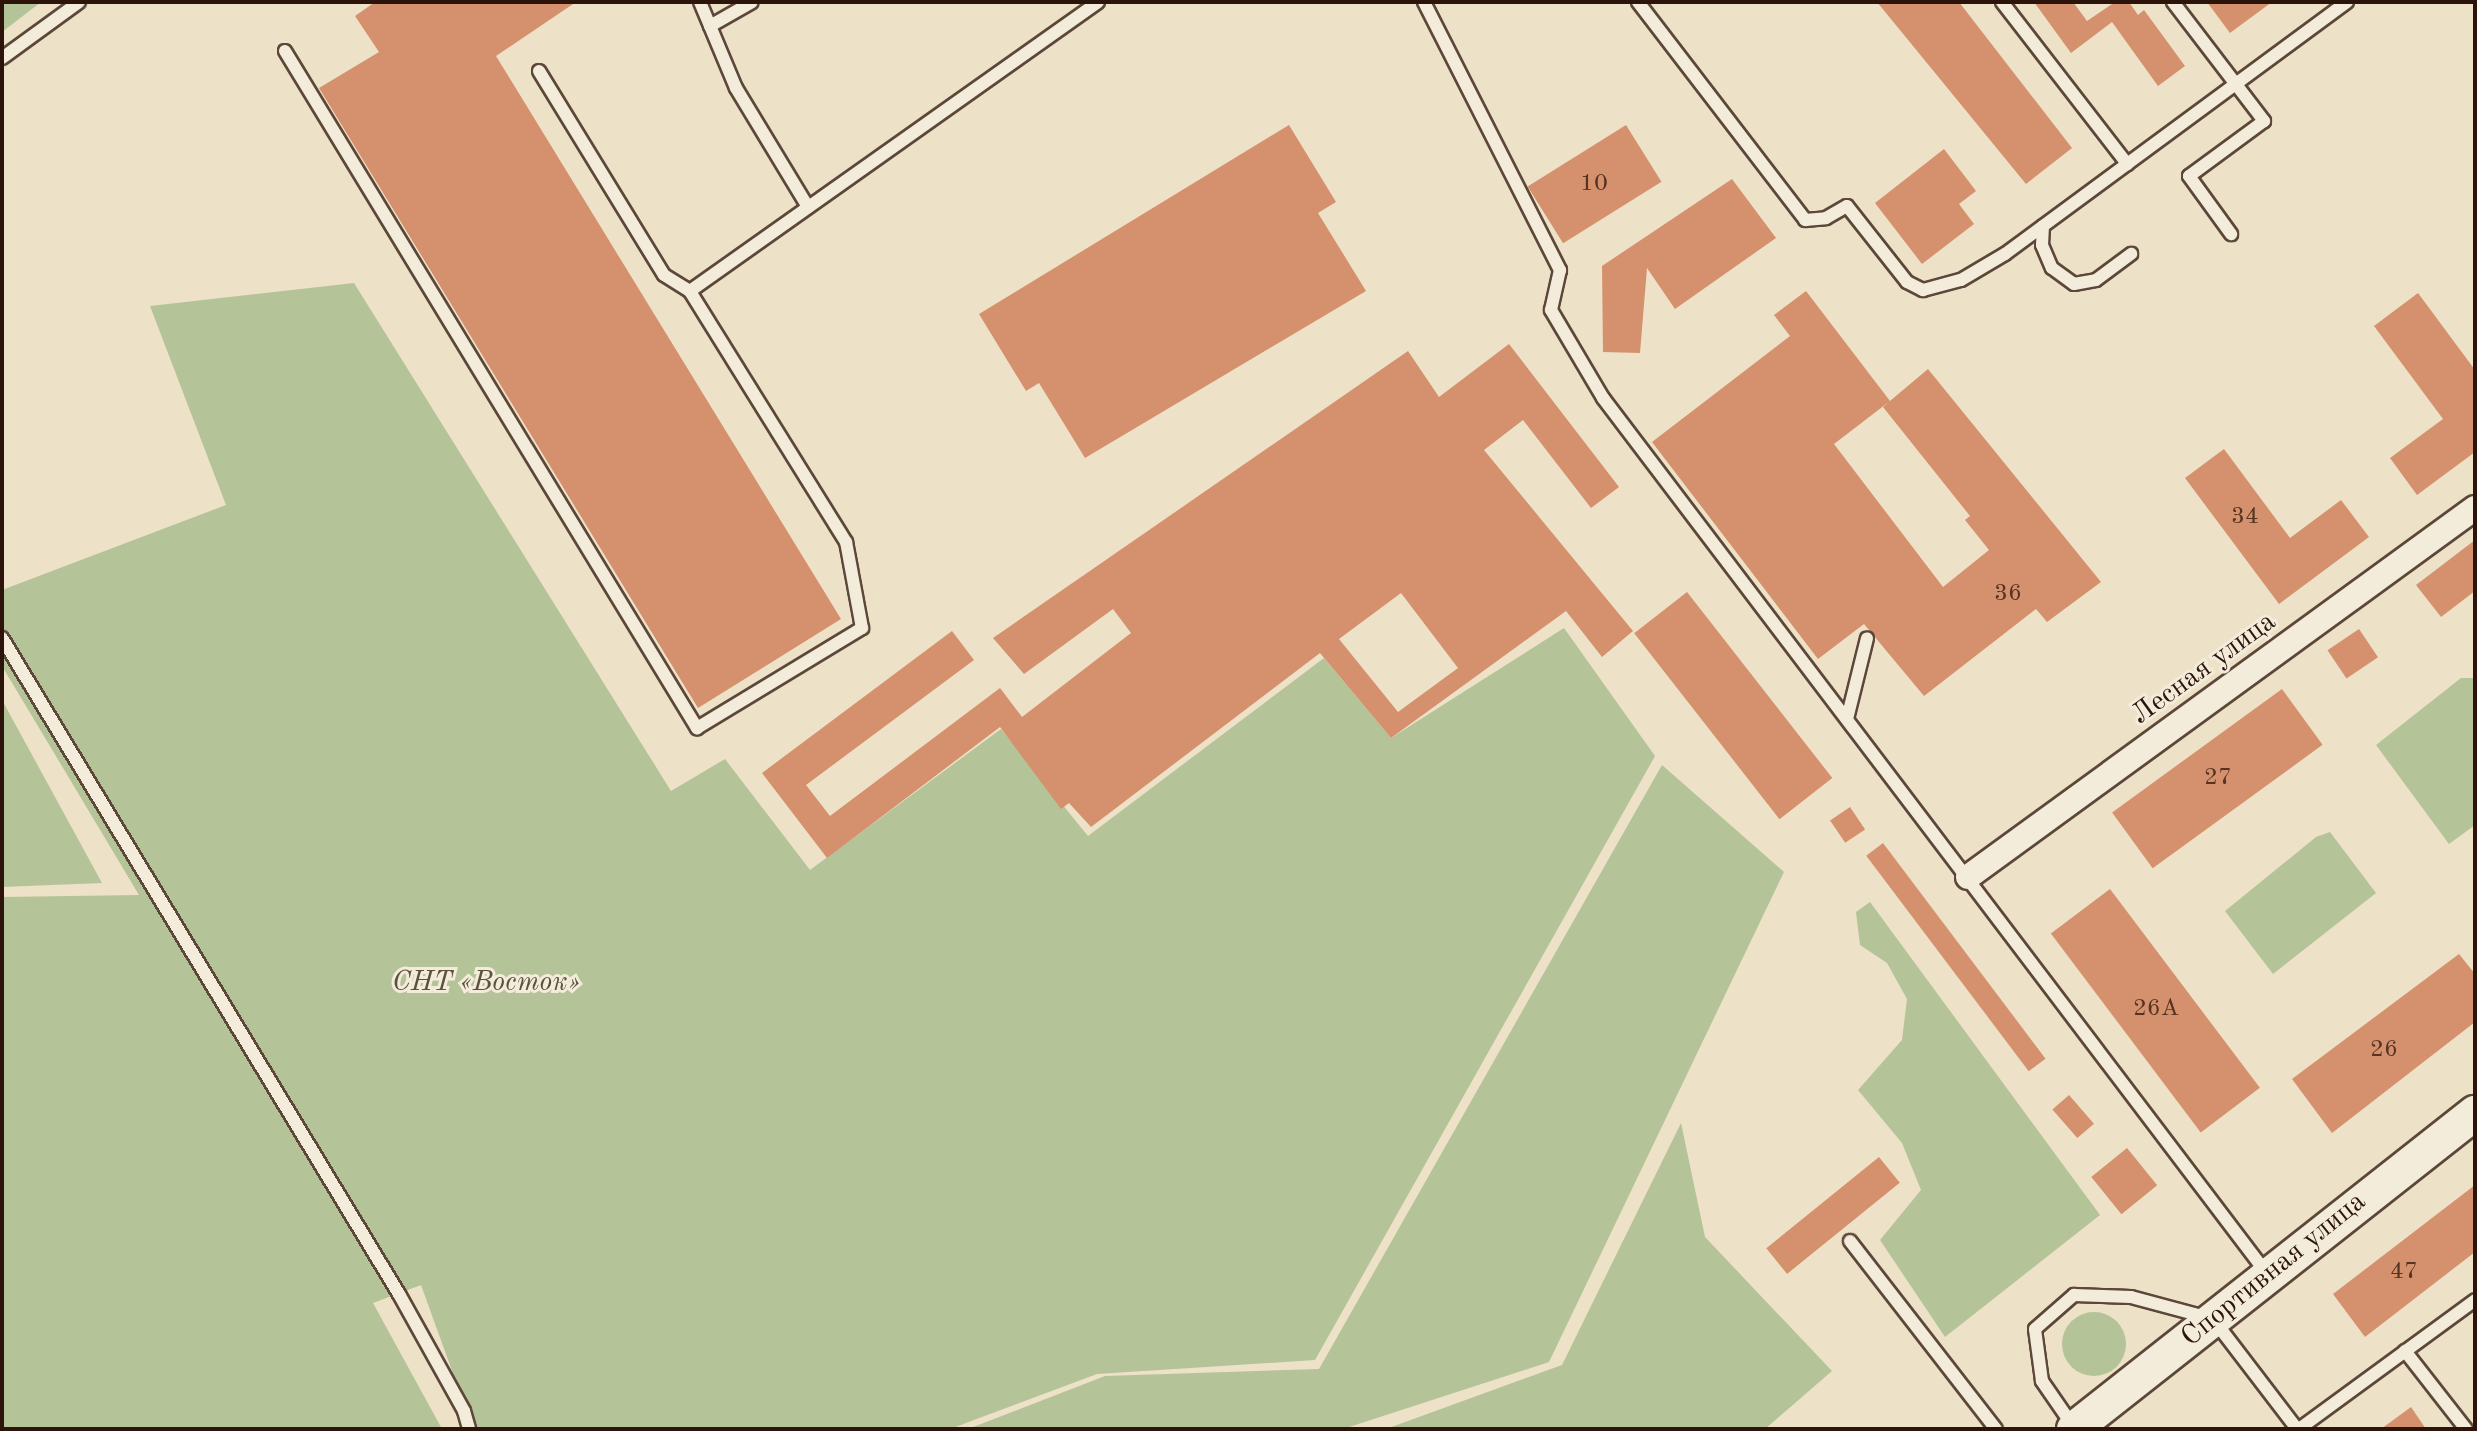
<!DOCTYPE html>
<meta charset="utf-8">
<style>
body{margin:0}
#map{position:relative;width:2477px;height:1431px;overflow:hidden;background:#ede1c7;font-family:"Old Standard TT",serif}
div>[style]{position:absolute}
[style*='--x']{left:calc(var(--x)*1px);top:calc(var(--y)*1px);width:calc(var(--w)*1px);rotate:calc(var(--a)*1deg)}
.green>*{inset:0;background:#b5c398}
.round{border-radius:50%}
.building>*{inset:0;background:#d5916d;transform-origin:0 0}
.roads{filter:drop-shadow(2px 0 #5c4739) drop-shadow(-2px 0 #5c4739) drop-shadow(0 2px #5c4739) drop-shadow(0 -2px #5c4739)}
.lane>*{height:12px;margin:-6px;padding:0 6px;transform-origin:6px;border-radius:6px;background:#f3ecdb}
.street>*{height:24px;margin:-12px;padding:0 12px;transform-origin:12px;border-radius:12px;background:#f3ecdb}
.secondary>*{height:34px;margin:-17px;padding:0 17px;transform-origin:17px;border-radius:17px;background:#f3ecdb}
span{translate:-50% -50%;white-space:nowrap;text-align:center;line-height:1.15;-webkit-text-stroke:6px #f3ecdb;paint-order:stroke}
.number-label{font-size:24px;color:#563323}
.number-label span{-webkit-text-stroke-width:0}
.street-label{font-size:28px;color:#2c140a}
.park-label{font-size:28px;color:#5c513c;font-style:italic}
.frame{position:absolute;inset:0;border:4px solid #2c140a;pointer-events:none}
</style>
<div id="map">
<div class="green">
<i style="clip-path:polygon(2px 2px,41px 2px,2px 32px)"></i>
<i style="clip-path:polygon(354px 283px,671px 791px,725px 759px,810px 870px,1001px 729px,1088px 836px,1324px 658px,1391px 738px,1564px 628px,1655px 756px,1315px 1360px,1097px 1374px,950px 1429px,473px 1429px,421px 1285px,373px 1303px,442px 1429px,2px 1429px,2px 897px,139px 895px,2px 666px,2px 590px,226px 505px,150px 306px)"></i>
<i style="clip-path:polygon(2461px 678px,2475px 678px,2475px 825px,2449px 844px,2376px 745px)"></i>
<i style="clip-path:polygon(2px 700px,102px 883px,2px 887px)"></i>
<i style="clip-path:polygon(1662px 765px,1784px 872px,1549px 1362px,1343px 1429px,968px 1429px,1105px 1376px,1319px 1369px)"></i>
<i style="clip-path:polygon(2330px 832px,2376px 893px,2273px 974px,2225px 911px,2316px 837px)"></i>
<i style="clip-path:polygon(1870px 902px,2100px 1215px,1945px 1337px,1880px 1240px,1921px 1190px,1902px 1143px,1858px 1090px,1902px 1040px,1907px 999px,1887px 963px,1860px 945px,1856px 912px)"></i>
<i style="clip-path:polygon(1681px 1123px,1705px 1237px,1832px 1371px,1765px 1429px,1386px 1429px,1562px 1365px)"></i>
<i class="round" style="left:2062px;top:1312px;width:64px;height:64px"></i>
</div>
<div class="building">
<i style="clip-path:polygon(375px 2px,576px 2px,496px 56px,841px 619px,698px 708px,319px 88px,379px 52px,355px 16px)"></i>
<i style="clip-path:polygon(1877px 2px,1959px 2px,2072px 148px,2026px 184px)"></i>
<i style="clip-path:polygon(2034px 2px,2073px 2px,2087px 21px,2115px 2px,2129px 2px,2138px 15px,2144px 10px,2185px 66px,2158px 86px,2112px 22px,2071px 53px)"></i>
<i style="clip-path:polygon(2207px 2px,2272px 2px,2230px 33px)"></i>
<i style="clip-path:polygon(1289px 125px,1336px 202px,1318px 213px,1366px 291px,1085px 458px,1039px 383px,1026px 391px,979px 314px)"></i>
<i style="left:1626px;top:125px;width:67px;height:116px;rotate:58deg"></i>
<i style="clip-path:polygon(1944px 149px,1976px 191px,1959px 204px,1974px 224px,1922px 264px,1875px 203px)"></i>
<i style="clip-path:polygon(1732px 179px,1776px 238px,1675px 309px,1647px 268px,1640px 353px,1603px 352px,1602px 266px)"></i>
<i style="clip-path:polygon(evenodd,1806px 291px,1890px 401px,1928px 369px,2101px 582px,2047px 622px,2036px 609px,1924px 696px,1864px 624px,1818px 659px,1652px 442px,1790px 336px,1774px 315px,1806px 291px,1890px 401px,1883px 407px,1970px 516px,1965px 520px,1989px 550px,1943px 587px,1834px 444px,1890px 401px)"></i>
<i style="clip-path:polygon(2418px 293px,2475px 370px,2475px 452px,2417px 495px,2390px 458px,2443px 419px,2374px 326px)"></i>
<i style="clip-path:polygon(evenodd,1509px 344px,1619px 487px,1591px 508px,1523px 420px,1484px 450px,1633px 631px,1602px 657px,1566px 611px,1391px 738px,1320px 653px,1091px 827px,1069px 803px,1061px 809px,1000px 727px,827px 858px,762px 773px,952px 631px,974px 660px,806px 785px,830px 816px,1000px 688px,1022px 717px,1131px 633px,1113px 609px,1024px 674px,993px 638px,1408px 351px,1439px 397px,1509px 344px,1401px 593px,1458px 668px,1398px 712px,1339px 639px,1401px 593px)"></i>
<i style="clip-path:polygon(2224px 449px,2290px 538px,2341px 500px,2369px 537px,2279px 604px,2185px 478px)"></i>
<i style="clip-path:polygon(2475px 540px,2475px 591px,2441px 617px,2416px 585px)"></i>
<i style="left:1687px;top:592px;width:236px;height:67px;rotate:52deg"></i>
<i style="left:2359px;top:629px;width:34px;height:38px;rotate:56deg"></i>
<i style="left:2282px;top:689px;width:69px;height:210px;rotate:54deg"></i>
<i style="left:1850px;top:807px;width:27px;height:24px;rotate:56deg"></i>
<i style="left:1883px;top:843px;width:270px;height:21px;rotate:53deg"></i>
<i style="left:2110px;top:889px;width:249px;height:74px;rotate:53deg"></i>
<i style="clip-path:polygon(2459px 954px,2475px 974px,2475px 1022px,2332px 1133px,2292px 1079px)"></i>
<i style="left:2069px;top:1095px;width:38px;height:22px;rotate:49deg"></i>
<i style="left:2127px;top:1148px;width:48px;height:46px;rotate:51deg"></i>
<i style="left:1879px;top:1157px;width:33px;height:145px;rotate:51deg"></i>
<i style="clip-path:polygon(2475px 1185px,2475px 1252px,2365px 1337px,2333px 1294px)"></i>
<i style="clip-path:polygon(2411px 1407px,2426px 1429px,2381px 1429px)"></i>
</div>
<div class="roads">
<div class="lane">
<i style="--x:700;--y:2;--w:93;--a:67.3"></i>
<i style="--x:736;--y:88;--w:139;--a:58.8"></i>
<i style="--x:1424;--y:2;--w:301;--a:63.1"></i>
<i style="--x:1560;--y:270;--w:41;--a:102.7"></i>
<i style="--x:1551;--y:310;--w:102;--a:59.4"></i>
<i style="--x:1603;--y:398;--w:1101;--a:52.83"></i>
<i style="--x:1638;--y:2;--w:275;--a:52.5"></i>
<i style="--x:1805;--y:220;--w:21;--a:-5"></i>
<i style="--x:1826;--y:218;--w:24;--a:-30"></i>
<i style="--x:1847;--y:206;--w:97;--a:51.7"></i>
<i style="--x:1907;--y:282;--w:18;--a:27"></i>
<i style="--x:1923;--y:290;--w:39;--a:-15"></i>
<i style="--x:1961;--y:280;--w:51;--a:-30.6"></i>
<i style="--x:2005;--y:254;--w:425;--a:-36.4"></i>
<i style="--x:2002;--y:2;--w:205;--a:52.3"></i>
<i style="--x:2173;--y:2;--w:150;--a:52.6"></i>
<i style="--x:2264;--y:121;--w:93;--a:143.7"></i>
<i style="--x:2189;--y:176;--w:72;--a:54.1"></i>
<i style="--x:710;--y:26;--w:48;--a:-29.7"></i>
<i style="--x:285;--y:51;--w:793;--a:58.68"></i>
<i style="--x:697;--y:728;--w:193;--a:-31.2"></i>
<i style="--x:862;--y:628;--w:87;--a:-100.5"></i>
<i style="--x:846;--y:542;--w:296;--a:-121.9"></i>
<i style="--x:690;--y:291;--w:500;--a:-35.3"></i>
<i style="--x:2;--y:58;--w:95;--a:-36"></i>
<i style="--x:539;--y:71;--w:239;--a:58.5"></i>
<i style="--x:664;--y:275;--w:31;--a:32"></i>
<i style="--x:2043;--y:226;--w:19;--a:93"></i>
<i style="--x:2042;--y:245;--w:25;--a:67"></i>
<i style="--x:2052;--y:268;--w:27;--a:36"></i>
<i style="--x:2074;--y:284;--w:22;--a:-10"></i>
<i style="--x:2096;--y:280;--w:44;--a:-36.6"></i>
<i style="--x:2;--y:638;--w:767;--a:58.82"></i>
<i style="--x:399;--y:1294;--w:134;--a:60.9"></i>
<i style="--x:464;--y:1411;--w:19;--a:74"></i>
<i style="--x:1847;--y:719;--w:83;--a:-76.1"></i>
<i style="--x:1850;--y:1241;--w:238;--a:52.2"></i>
<i style="--x:2405;--y:1351;--w:99;--a:52"></i>
<i style="--x:2073;--y:1426;--w:55;--a:-124.6"></i>
<i style="--x:2042;--y:1381;--w:52;--a:-97.7"></i>
<i style="--x:2035;--y:1329;--w:52;--a:-41.1"></i>
<i style="--x:2074;--y:1295;--w:57;--a:2"></i>
<i style="--x:2131;--y:1297;--w:85;--a:15"></i>
<i style="--x:2213;--y:1319;--w:138;--a:52.6"></i>
<i style="--x:2299;--y:1429;--w:218;--a:-36.2"></i>
</div>
<div class="street">
<i style="--x:1968;--y:877;--w:627;--a:-36.05"></i>
</div>
<div class="secondary">
<i style="--x:2074;--y:1429;--w:511;--a:-38.24"></i>
</div>
</div>
<div class="number-label">
<span style="left:1594px;top:185px">10</span>
<span style="left:2245px;top:518px">34</span>
<span style="left:2008px;top:595px">36</span>
<span style="left:2218px;top:779px">27</span>
<span style="left:2156px;top:1010px">26А</span>
<span style="left:2384px;top:1051px">26</span>
<span style="left:2404px;top:1273px">47</span>
</div>
<div class="street-label">
<span style="left:2204px;top:669px;rotate:-36deg">Лесная улица</span>
<span style="left:2274px;top:1270px;rotate:-39deg">Спортивная улица</span>
</div>
<div class="park-label">
<span style="left:486px;top:983px">СНТ «Восток»</span>
</div>
<div class="frame"></div>
</div>
